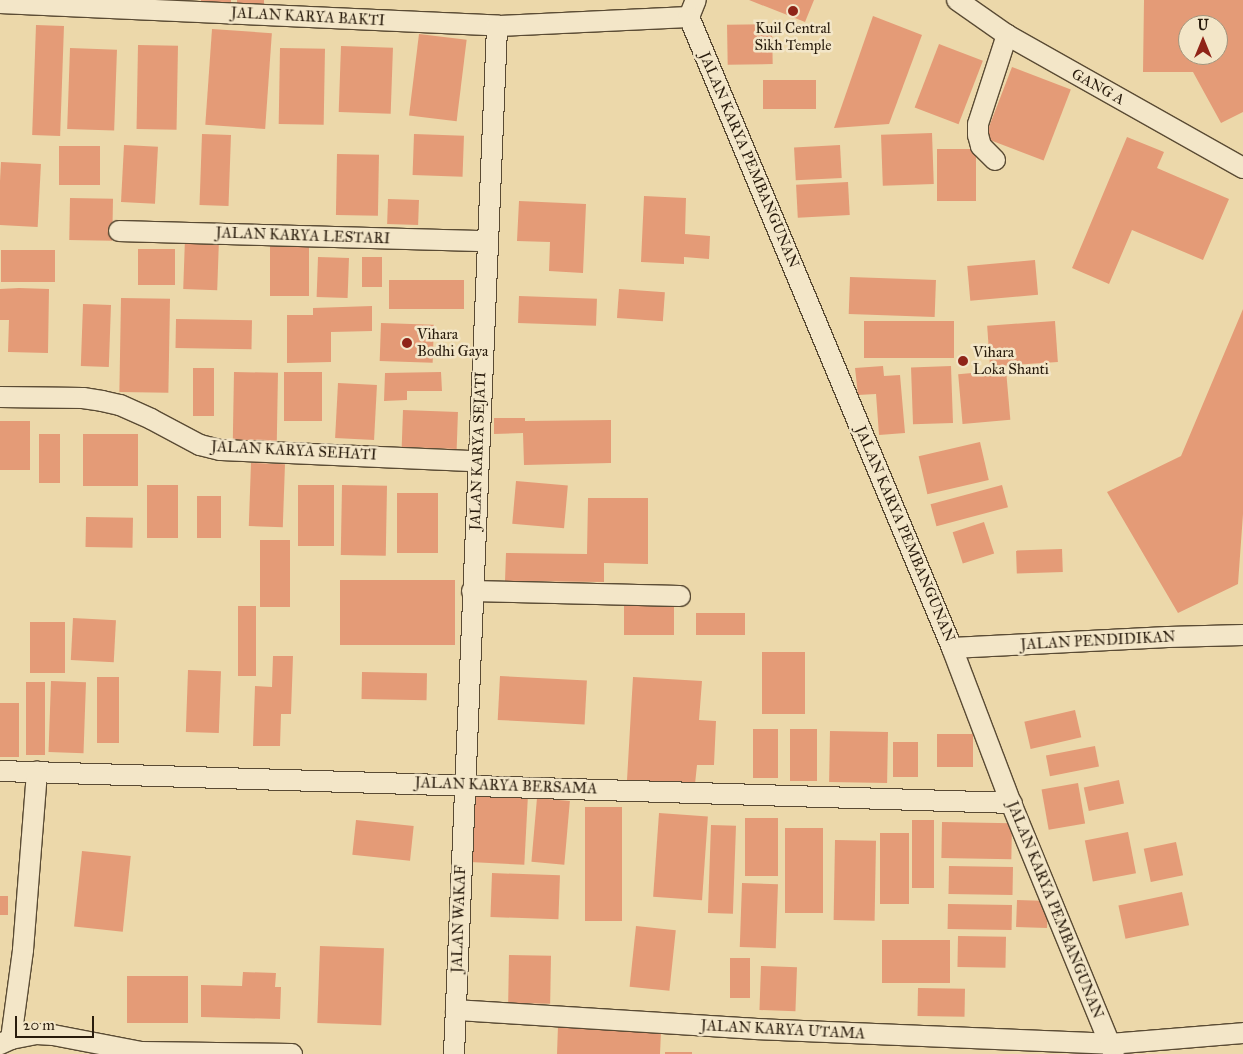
<!DOCTYPE html>
<style>
body{margin:0}
#map{position:relative;width:1243px;height:1054px;overflow:hidden;background:#ecd8aa;font-family:"IM FELL Great Primer",serif}
div>[style]{position:absolute}
[style*='--x']{left:calc(var(--x)*1px);top:calc(var(--y)*1px);width:calc(var(--w)*1px);rotate:calc(var(--a)*1deg)}
.building>*{inset:0;background:#e49b77;transform-origin:0 0}
.roads{filter:drop-shadow(1px 0 #5a4b34) drop-shadow(-1px 0 #5a4b34) drop-shadow(0 1px #5a4b34) drop-shadow(0 -1px #5a4b34)}
.street>*{height:20px;margin:-10px;padding:0 10px;transform-origin:10px;border-radius:10px;background:#f3e6c8}
.dots>*{width:14px;height:14px;translate:-50% -50%;box-sizing:border-box;border:2px solid #f3e6c8;border-radius:50%}
span{translate:-50% -50%;white-space:nowrap;text-align:center;line-height:1.15;-webkit-text-stroke:5px #f3e6c8;paint-order:stroke}
.street-label{font-size:15px;color:#291c0d}
.poi-label{font-size:15px;color:#291c0d}
.left{translate:0 -50%;text-align:left}
.north{position:absolute;left:1178px;top:15px;width:50px;height:50px;box-sizing:border-box;background:#f3e6c8;border:1px solid #a2957d;border-radius:50%;rotate:0deg;font-size:14px;font-weight:700;line-height:20px;text-align:center;color:#291c0d}
.north::after{content:'';display:block;margin:auto;width:18px;height:22px;background:#8f2418;clip-path:polygon(50% 0,100% 100%,50% 72%,0 100%)}
.scale{position:absolute;left:15px;top:1016px;width:79px;height:22px;box-sizing:border-box;border:2px solid #291c0d;border-top:0;padding-left:6px;font-size:15px;line-height:18px;white-space:nowrap;color:#291c0d;-webkit-text-stroke:4px #f3e6c8;paint-order:stroke}
</style>
<div id="map">
<div class="building">
<i style="clip-path:polygon(201px 0,231px 0,231px 3px,201px 2px)"></i>
<i style="clip-path:polygon(237px 0,264px 0,264px 6px,237px 4px)"></i>
<i style="clip-path:polygon(749px 0,814px 0,805px 22px)"></i>
<i style="clip-path:polygon(evenodd,1144px 0,1243px 0,1243px 112px,1221px 123px,1193px 72px,1143px 72px,1144px 0,1188px 25px,1218px 25px,1218px 55px,1188px 55px,1188px 25px)"></i>
<i style="clip-path:polygon(873px 16px,922px 35px,889px 124px,834px 128px)"></i>
<i style="left:772px;top:24px;width:40px;height:45px;rotate:89deg"></i>
<i style="left:36px;top:25px;width:28px;height:110px;rotate:2deg"></i>
<i style="left:212px;top:29px;width:60px;height:96px;rotate:4deg"></i>
<i style="left:419px;top:34px;width:48px;height:82px;rotate:7deg"></i>
<i style="left:939px;top:44px;width:47px;height:68px;rotate:21deg"></i>
<i style="left:138px;top:45px;width:40px;height:84px;rotate:1deg"></i>
<i style="left:341px;top:46px;width:52px;height:66px;rotate:2deg"></i>
<i style="left:70px;top:48px;width:47px;height:81px;rotate:2deg"></i>
<i style="left:280px;top:48px;width:45px;height:76px;rotate:1deg"></i>
<i style="left:1012px;top:67px;width:63px;height:76px;rotate:21deg"></i>
<i style="left:763px;top:80px;width:53px;height:29px"></i>
<i style="left:932px;top:133px;width:51px;height:51px;rotate:88deg"></i>
<i style="left:202px;top:134px;width:29px;height:71px;rotate:2deg"></i>
<i style="left:414px;top:134px;width:50px;height:41px;rotate:2deg"></i>
<i style="clip-path:polygon(1127px 137px,1164px 152px,1157px 168px,1229px 199px,1203px 260px,1132px 230px,1109px 284px,1072px 268px)"></i>
<i style="left:124px;top:145px;width:34px;height:57px;rotate:3deg"></i>
<i style="left:840px;top:145px;width:33px;height:46px;rotate:87deg"></i>
<i style="left:59px;top:146px;width:41px;height:39px"></i>
<i style="left:937px;top:149px;width:39px;height:52px"></i>
<i style="left:337px;top:154px;width:42px;height:61px;rotate:1deg"></i>
<i style="left:1px;top:162px;width:40px;height:63px;rotate:3deg"></i>
<i style="left:848px;top:182px;width:33px;height:52px;rotate:87deg"></i>
<i style="clip-path:polygon(644px 196px,686px 198px,685px 234px,710px 236px,709px 259px,684px 257px,684px 264px,641px 262px)"></i>
<i style="left:70px;top:198px;width:43px;height:42px;rotate:1deg"></i>
<i style="left:388px;top:199px;width:31px;height:25px;rotate:2deg"></i>
<i style="clip-path:polygon(519px 201px,586px 204px,583px 273px,549px 271px,550px 242px,517px 241px)"></i>
<i style="left:185px;top:238px;width:34px;height:51px;rotate:2deg"></i>
<i style="left:270px;top:245px;width:39px;height:51px"></i>
<i style="left:138px;top:249px;width:37px;height:36px"></i>
<i style="left:1px;top:250px;width:54px;height:32px"></i>
<i style="left:318px;top:257px;width:31px;height:40px;rotate:2deg"></i>
<i style="left:362px;top:257px;width:20px;height:30px"></i>
<i style="left:1035px;top:260px;width:35px;height:68px;rotate:85deg"></i>
<i style="left:850px;top:277px;width:86px;height:37px;rotate:2deg"></i>
<i style="left:464px;top:280px;width:29px;height:75px;rotate:90deg"></i>
<i style="clip-path:polygon(19px 288px,49px 289px,48px 353px,8px 352px,9px 320px,0 320px,0 289px)"></i>
<i style="left:619px;top:289px;width:46px;height:29px;rotate:4deg"></i>
<i style="left:519px;top:296px;width:78px;height:27px;rotate:2deg"></i>
<i style="left:121px;top:298px;width:49px;height:94px;rotate:1deg"></i>
<i style="left:83px;top:304px;width:28px;height:62px;rotate:2deg"></i>
<i style="clip-path:polygon(372px 306px,372px 331px,331px 332px,331px 362px,287px 363px,287px 315px,313px 315px,313px 308px)"></i>
<i style="clip-path:polygon(1243px 309px,1243px 514px,1238px 584px,1178px 613px,1107px 492px,1181px 456px)"></i>
<i style="left:176px;top:319px;width:76px;height:29px;rotate:1deg"></i>
<i style="left:864px;top:321px;width:90px;height:37px"></i>
<i style="left:1055px;top:321px;width:41px;height:68px;rotate:86deg"></i>
<i style="left:381px;top:323px;width:53px;height:38px;rotate:2deg"></i>
<i style="clip-path:polygon(883px 366px,884px 376px,900px 375px,905px 433px,879px 435px,876px 394px,858px 395px,855px 368px)"></i>
<i style="left:951px;top:366px;width:57px;height:40px;rotate:88deg"></i>
<i style="left:193px;top:368px;width:21px;height:48px"></i>
<i style="left:1006px;top:370px;width:50px;height:48px;rotate:85deg"></i>
<i style="left:234px;top:372px;width:44px;height:71px;rotate:1deg"></i>
<i style="left:284px;top:372px;width:38px;height:49px"></i>
<i style="clip-path:polygon(441px 372px,442px 391px,407px 391px,407px 400px,384px 401px,385px 373px)"></i>
<i style="left:338px;top:383px;width:39px;height:55px;rotate:3deg"></i>
<i style="left:403px;top:410px;width:55px;height:37px;rotate:2deg"></i>
<i style="clip-path:polygon(494px 418px,525px 418px,525px 421px,611px 420px,611px 463px,524px 465px,523px 433px,494px 434px)"></i>
<i style="left:0;top:421px;width:30px;height:49px"></i>
<i style="left:39px;top:434px;width:21px;height:49px"></i>
<i style="left:83px;top:434px;width:55px;height:52px"></i>
<i style="left:980px;top:442px;width:39px;height:63px;rotate:77deg"></i>
<i style="left:251px;top:463px;width:34px;height:63px;rotate:2deg"></i>
<i style="left:516px;top:481px;width:52px;height:43px;rotate:5deg"></i>
<i style="left:147px;top:485px;width:31px;height:53px"></i>
<i style="left:298px;top:485px;width:36px;height:61px"></i>
<i style="left:342px;top:485px;width:45px;height:70px;rotate:1deg"></i>
<i style="left:1002px;top:485px;width:23px;height:74px;rotate:75deg"></i>
<i style="left:397px;top:493px;width:41px;height:60px"></i>
<i style="left:197px;top:496px;width:24px;height:42px"></i>
<i style="clip-path:polygon(588px 498px,648px 498px,648px 564px,604px 563px,604px 582px,505px 581px,506px 553px,587px 554px)"></i>
<i style="left:86px;top:517px;width:47px;height:30px;rotate:1deg"></i>
<i style="left:984px;top:522px;width:33px;height:33px;rotate:72deg"></i>
<i style="left:260px;top:540px;width:30px;height:67px"></i>
<i style="left:1062px;top:549px;width:23px;height:46px;rotate:88deg"></i>
<i style="left:340px;top:580px;width:115px;height:65px"></i>
<i style="left:238px;top:606px;width:18px;height:70px"></i>
<i style="left:624px;top:606px;width:50px;height:29px"></i>
<i style="left:745px;top:613px;width:22px;height:49px;rotate:90deg"></i>
<i style="left:73px;top:618px;width:43px;height:42px;rotate:3deg"></i>
<i style="left:30px;top:622px;width:35px;height:51px"></i>
<i style="left:762px;top:652px;width:43px;height:62px"></i>
<i style="clip-path:polygon(273px 656px,293px 656px,291px 714px,281px 714px,280px 746px,253px 746px,255px 686px,272px 687px)"></i>
<i style="left:188px;top:670px;width:33px;height:62px;rotate:2deg"></i>
<i style="left:362px;top:672px;width:65px;height:27px;rotate:1deg"></i>
<i style="left:500px;top:676px;width:87px;height:44px;rotate:3deg"></i>
<i style="left:97px;top:677px;width:22px;height:66px"></i>
<i style="clip-path:polygon(633px 677px,702px 681px,699px 720px,716px 721px,714px 765px,697px 765px,695px 784px,627px 780px)"></i>
<i style="left:51px;top:681px;width:35px;height:71px;rotate:2deg"></i>
<i style="left:26px;top:682px;width:19px;height:73px"></i>
<i style="left:0;top:703px;width:19px;height:54px"></i>
<i style="left:1075px;top:710px;width:28px;height:52px;rotate:77deg"></i>
<i style="left:753px;top:729px;width:25px;height:49px"></i>
<i style="left:790px;top:729px;width:27px;height:52px"></i>
<i style="left:830px;top:731px;width:58px;height:51px;rotate:1deg"></i>
<i style="left:937px;top:734px;width:36px;height:33px"></i>
<i style="left:893px;top:742px;width:25px;height:35px"></i>
<i style="left:1095px;top:746px;width:21px;height:50px;rotate:79deg"></i>
<i style="left:1119px;top:780px;width:24px;height:36px;rotate:78deg"></i>
<i style="left:1078px;top:783px;width:41px;height:37px;rotate:80deg"></i>
<i style="left:473px;top:793px;width:55px;height:69px;rotate:3deg"></i>
<i style="left:537px;top:798px;width:33px;height:64px;rotate:5deg"></i>
<i style="left:585px;top:807px;width:37px;height:114px"></i>
<i style="left:659px;top:813px;width:49px;height:84px;rotate:4deg"></i>
<i style="left:745px;top:818px;width:33px;height:58px"></i>
<i style="left:356px;top:820px;width:58px;height:35px;rotate:6deg"></i>
<i style="left:912px;top:820px;width:22px;height:68px"></i>
<i style="left:942px;top:822px;width:70px;height:36px;rotate:1deg"></i>
<i style="left:711px;top:825px;width:25px;height:88px;rotate:2deg"></i>
<i style="left:785px;top:828px;width:38px;height:85px"></i>
<i style="left:1128px;top:832px;width:42px;height:44px;rotate:79deg"></i>
<i style="left:880px;top:833px;width:29px;height:71px"></i>
<i style="left:835px;top:840px;width:41px;height:80px;rotate:1deg"></i>
<i style="left:1176px;top:842px;width:34px;height:33px;rotate:78deg"></i>
<i style="left:82px;top:851px;width:49px;height:76px;rotate:6deg"></i>
<i style="left:949px;top:866px;width:64px;height:28px;rotate:1deg"></i>
<i style="left:492px;top:873px;width:68px;height:44px;rotate:2deg"></i>
<i style="left:742px;top:883px;width:36px;height:64px;rotate:2deg"></i>
<i style="left:1182px;top:892px;width:34px;height:65px;rotate:78deg"></i>
<i style="left:0;top:896px;width:8px;height:19px"></i>
<i style="left:1017px;top:900px;width:31px;height:27px;rotate:2deg"></i>
<i style="left:948px;top:904px;width:64px;height:25px;rotate:1deg"></i>
<i style="left:636px;top:926px;width:40px;height:61px;rotate:6deg"></i>
<i style="left:958px;top:936px;width:48px;height:31px;rotate:1deg"></i>
<i style="left:882px;top:940px;width:68px;height:43px"></i>
<i style="left:320px;top:946px;width:64px;height:77px;rotate:2deg"></i>
<i style="left:509px;top:955px;width:42px;height:48px;rotate:1deg"></i>
<i style="left:730px;top:958px;width:20px;height:40px"></i>
<i style="left:761px;top:966px;width:36px;height:44px;rotate:2deg"></i>
<i style="clip-path:polygon(243px 972px,276px 973px,275px 987px,281px 987px,280px 1019px,201px 1017px,201px 985px,242px 986px)"></i>
<i style="left:127px;top:976px;width:61px;height:47px"></i>
<i style="left:918px;top:988px;width:47px;height:28px;rotate:1deg"></i>
<i style="clip-path:polygon(558px 1026px,661px 1031px,660px 1054px,557px 1054px)"></i>
<i style="left:665px;top:1052px;width:27px;height:2px"></i>
</div>
<div class="roads">
<div class="street">
<i style="--x:957;--y:0;--w:61;--a:35"></i>
<i style="--x:1007;--y:35;--w:271;--a:29.4"></i>
<i style="--x:0;--y:3;--w:498;--a:2.6"></i>
<i style="--x:497;--y:26;--w:192;--a:-2.7"></i>
<i style="--x:689;--y:17;--w:18;--a:-68"></i>
<i style="--x:689;--y:17;--w:684;--a:67.37"></i>
<i style="--x:952;--y:648;--w:166;--a:69.2"></i>
<i style="--x:1011;--y:803;--w:271;--a:67.7"></i>
<i style="--x:995;--y:160;--w:20;--a:-135"></i>
<i style="--x:981;--y:146;--w:11;--a:-105"></i>
<i style="--x:978;--y:135;--w:11;--a:-90"></i>
<i style="--x:978;--y:124;--w:94;--a:-72"></i>
<i style="--x:119;--y:231;--w:368;--a:1.6"></i>
<i style="--x:0;--y:397;--w:83;--a:0.7"></i>
<i style="--x:83;--y:398;--w:19;--a:9"></i>
<i style="--x:102;--y:401;--w:18;--a:13"></i>
<i style="--x:120;--y:405;--w:34;--a:24"></i>
<i style="--x:151;--y:419;--w:55;--a:28"></i>
<i style="--x:200;--y:445;--w:21;--a:14"></i>
<i style="--x:220;--y:450;--w:257;--a:2.5"></i>
<i style="--x:472;--y:591;--w:208;--a:1.4"></i>
<i style="--x:952;--y:648;--w:216;--a:-2.9"></i>
<i style="--x:1168;--y:637;--w:75;--a:-1.5"></i>
<i style="--x:0;--y:771;--w:1012;--a:1.81"></i>
<i style="--x:456;--y:1010;--w:300;--a:3.6"></i>
<i style="--x:755;--y:1029;--w:355;--a:2.4"></i>
<i style="--x:1110;--y:1044;--w:133;--a:-4.7"></i>
<i style="--x:11;--y:1039;--w:90;--a:-82.3"></i>
<i style="--x:23;--y:950;--w:179;--a:-85.5"></i>
<i style="--x:0;--y:1044;--w:12;--a:-24"></i>
<i style="--x:11;--y:1039;--w:26;--a:-11"></i>
<i style="--x:37;--y:1034;--w:16;--a:4"></i>
<i style="--x:53;--y:1035;--w:90;--a:10.9"></i>
<i style="--x:141;--y:1052;--w:151;--a:0.8"></i>
<i style="--x:454;--y:1054;--w:1029;--a:-87.6"></i>
</div>
</div>
<div class="dots">
<i style="left:793px;top:11px;background:#8f2418"></i>
<i style="left:407px;top:343px;background:#8f2418"></i>
<i style="left:963px;top:361px;background:#8f2418"></i>
</div>
<div class="street-label">
<span style="left:308px;top:17px;rotate:3deg">JALAN KARYA BAKTI</span>
<span style="left:1098px;top:87px;rotate:29deg">GANG A</span>
<span style="left:749px;top:160px;rotate:67deg">JALAN KARYA PEMBANGUNAN</span>
<span style="left:303px;top:236px;rotate:2deg">JALAN KARYA LESTARI</span>
<span style="left:294px;top:451px;rotate:3deg">JALAN KARYA SEHATI</span>
<span style="left:478px;top:451px;rotate:-88deg">JALAN KARYA SEJATI</span>
<span style="left:905px;top:534px;rotate:67deg">JALAN KARYA PEMBANGUNAN</span>
<span style="left:1098px;top:641px;rotate:-3deg">JALAN PENDIDIKAN</span>
<span style="left:506px;top:786px;rotate:2deg">JALAN KARYA BERSAMA</span>
<span style="left:1055px;top:910px;rotate:68deg">JALAN KARYA PEMBANGUNAN</span>
<span style="left:459px;top:919px;rotate:-88deg">JALAN WAKAF</span>
<span style="left:783px;top:1030px;rotate:3deg">JALAN KARYA UTAMA</span>
</div>
<div class="poi-label">
<span style="left:793px;top:37px">Kuil Central<br>Sikh Temple</span>
<span class="left" style="left:417px;top:343px">Vihara<br>Bodhi Gaya</span>
<span class="left" style="left:973px;top:361px">Vihara<br>Loka Shanti</span>
</div>
<div class="north">U</div>
<div class="scale">20 m</div>
</div>
